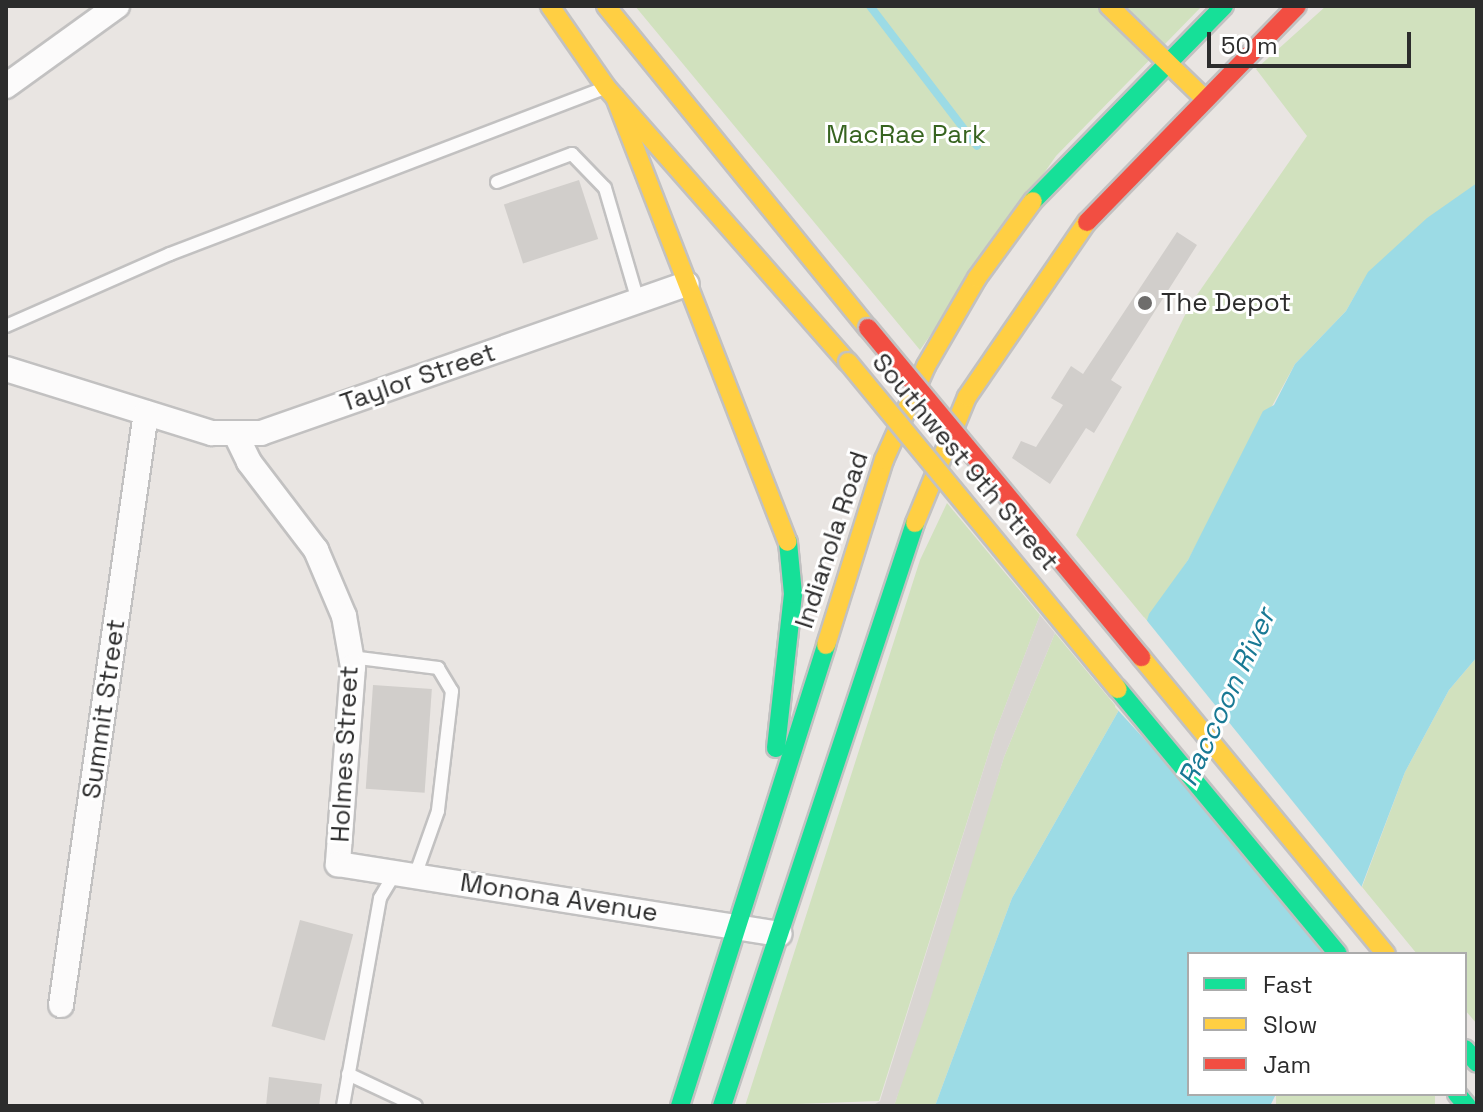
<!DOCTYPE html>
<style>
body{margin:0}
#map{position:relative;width:1483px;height:1112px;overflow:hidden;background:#e9e5e2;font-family:"Space Grotesk",sans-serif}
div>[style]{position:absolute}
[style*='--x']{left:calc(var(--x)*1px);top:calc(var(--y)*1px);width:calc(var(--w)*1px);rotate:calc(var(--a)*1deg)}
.green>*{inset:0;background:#d1e1be;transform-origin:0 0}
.plaza>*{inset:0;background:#d9d5d2}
.water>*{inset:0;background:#9cdbe5}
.pier>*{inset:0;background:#e9e5e2}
.stream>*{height:8px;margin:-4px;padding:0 4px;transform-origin:4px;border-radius:4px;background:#9cdbe5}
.building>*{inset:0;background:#d1cecb;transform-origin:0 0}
.roads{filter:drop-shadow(2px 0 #c2c1c1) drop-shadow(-2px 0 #c2c1c1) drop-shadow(0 2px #c2c1c1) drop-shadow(0 -2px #c2c1c1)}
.lane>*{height:12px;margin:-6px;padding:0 6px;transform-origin:6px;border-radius:6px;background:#fcfbfb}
.street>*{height:24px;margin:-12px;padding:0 12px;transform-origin:12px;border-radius:12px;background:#fcfbfb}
.fast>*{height:18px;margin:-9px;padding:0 9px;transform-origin:9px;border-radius:9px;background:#16e098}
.slow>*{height:18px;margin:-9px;padding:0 9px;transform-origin:9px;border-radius:9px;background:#ffcf43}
.jam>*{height:18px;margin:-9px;padding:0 9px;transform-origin:9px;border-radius:9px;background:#f24e42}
.bridges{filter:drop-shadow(2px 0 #c2c1c1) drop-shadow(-2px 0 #c2c1c1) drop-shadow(0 2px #c2c1c1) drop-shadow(0 -2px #c2c1c1)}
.fast-bridge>*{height:18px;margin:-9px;padding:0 9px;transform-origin:9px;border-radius:9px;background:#16e098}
.slow-bridge>*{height:18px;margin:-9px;padding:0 9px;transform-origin:9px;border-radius:9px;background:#ffcf43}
.jam-bridge>*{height:18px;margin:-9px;padding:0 9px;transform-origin:9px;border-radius:9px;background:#f24e42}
.dots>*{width:22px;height:22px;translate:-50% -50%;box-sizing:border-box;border:4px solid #fff;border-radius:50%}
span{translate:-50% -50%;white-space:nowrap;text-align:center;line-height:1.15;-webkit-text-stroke:6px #fff;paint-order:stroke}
.park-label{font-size:26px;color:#376420}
.poi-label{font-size:26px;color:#2c2c2c}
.left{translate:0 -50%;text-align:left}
.street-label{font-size:26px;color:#2c2c2c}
.water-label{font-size:28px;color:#187994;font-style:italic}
.frame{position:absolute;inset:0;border:8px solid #2c2c2c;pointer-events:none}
.legend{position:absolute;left:1187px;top:952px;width:280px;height:144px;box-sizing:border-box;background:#fff;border:2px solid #ababab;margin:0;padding:10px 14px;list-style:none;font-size:24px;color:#2c2c2c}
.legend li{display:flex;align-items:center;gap:16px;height:40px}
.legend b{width:40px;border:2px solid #ababab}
.scale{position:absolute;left:1207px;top:32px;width:204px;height:36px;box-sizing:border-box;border:4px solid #2c2c2c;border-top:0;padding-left:10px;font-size:24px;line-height:28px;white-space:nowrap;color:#2c2c2c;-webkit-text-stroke:6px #fff;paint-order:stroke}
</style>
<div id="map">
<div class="green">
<i style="clip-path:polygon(635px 6px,1202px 6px,1056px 156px,920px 350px)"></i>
<i style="clip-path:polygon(1326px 6px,1477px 6px,1477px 198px,1362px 283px,1346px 311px,1295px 364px,1188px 560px,1147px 621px,1076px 535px,1190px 305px,1307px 136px,1256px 69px)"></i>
<i style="clip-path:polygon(947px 503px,1040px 615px,995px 733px,879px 1101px,745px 1106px,920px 560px)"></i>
<i style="clip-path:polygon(1055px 633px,1119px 710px,1012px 898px,935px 1106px,894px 1106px,1004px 757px)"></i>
<i style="clip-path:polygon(1477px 657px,1477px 1024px,1465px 1010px,1465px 954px,1417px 954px,1362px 887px,1405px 772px,1449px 690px)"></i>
<i style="left:1276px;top:1094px;width:159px;height:13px"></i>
</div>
<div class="plaza">
<i style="clip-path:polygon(1040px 615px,1055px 633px,1004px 757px,928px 1007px,894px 1106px,872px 1106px,880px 1101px,995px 733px)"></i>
</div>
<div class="water">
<i style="clip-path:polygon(1477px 183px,1477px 657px,1449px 690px,1405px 772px,1336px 954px,1189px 954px,1189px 1094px,1276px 1094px,1270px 1106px,935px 1106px,1012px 898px,1119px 710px,1149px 614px,1188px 560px,1263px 411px,1274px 405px,1295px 364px,1346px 311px,1368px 272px,1427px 218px)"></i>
</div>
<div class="pier">
<i style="clip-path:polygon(1144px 617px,1365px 891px,1341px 954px,1115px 707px)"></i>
</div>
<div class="stream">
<i style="--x:870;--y:6;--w:176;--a:52.6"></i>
</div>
<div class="building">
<i style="left:579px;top:180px;width:62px;height:79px;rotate:72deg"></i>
<i style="clip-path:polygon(1177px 232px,1197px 245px,1111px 380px,1122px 387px,1094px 433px,1086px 428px,1050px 484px,1012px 458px,1021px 441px,1036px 447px,1063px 405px,1051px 398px,1071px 366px,1083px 374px)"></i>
<i style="left:373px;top:685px;width:59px;height:104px;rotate:4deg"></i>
<i style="left:300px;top:920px;width:55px;height:110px;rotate:15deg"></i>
<i style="clip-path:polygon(269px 1077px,322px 1084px,319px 1106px,266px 1106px)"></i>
</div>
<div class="roads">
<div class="lane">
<i style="--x:497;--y:182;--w:80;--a:-20.5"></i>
<i style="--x:572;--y:154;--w:47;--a:45.9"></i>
<i style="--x:605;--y:188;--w:118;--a:73.7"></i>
<i style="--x:6;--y:326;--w:179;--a:-23.7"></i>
<i style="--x:170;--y:254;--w:465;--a:-20.9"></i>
<i style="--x:351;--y:657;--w:88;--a:7.2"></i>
<i style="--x:438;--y:668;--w:27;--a:59"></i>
<i style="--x:452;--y:691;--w:121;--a:96.7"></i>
<i style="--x:438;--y:811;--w:69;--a:109.5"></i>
<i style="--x:348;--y:1074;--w:75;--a:25.2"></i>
<i style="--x:343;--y:1106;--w:211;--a:-79.9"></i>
<i style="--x:380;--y:898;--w:29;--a:-59"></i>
</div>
<div class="street">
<i style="--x:6;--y:86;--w:137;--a:-35.8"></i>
<i style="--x:6;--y:369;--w:216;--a:17.3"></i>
<i style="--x:212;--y:433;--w:49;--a:0"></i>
<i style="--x:261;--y:433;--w:451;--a:-19.3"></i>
<i style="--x:236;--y:435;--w:30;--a:64"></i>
<i style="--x:249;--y:462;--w:111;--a:52.7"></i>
<i style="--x:316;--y:550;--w:72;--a:67"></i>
<i style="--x:344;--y:616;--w:52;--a:80"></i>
<i style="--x:353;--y:667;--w:198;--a:94.4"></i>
<i style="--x:338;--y:864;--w:447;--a:9"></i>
<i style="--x:61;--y:1005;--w:598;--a:-81.83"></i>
</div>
<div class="fast">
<i style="--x:1033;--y:201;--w:273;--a:-45.6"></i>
<i style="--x:776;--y:748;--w:155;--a:-83.7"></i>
<i style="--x:793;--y:594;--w:52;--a:-95.5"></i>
<i style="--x:1465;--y:1049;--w:18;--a:49"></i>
<i style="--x:1457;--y:1094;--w:16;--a:50"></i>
<i style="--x:680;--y:1106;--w:484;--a:-72.4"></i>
<i style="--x:722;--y:1106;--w:614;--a:-71.68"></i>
</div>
<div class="slow">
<i style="--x:550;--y:6;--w:98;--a:55.3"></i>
<i style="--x:606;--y:87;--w:366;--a:48.7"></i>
<i style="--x:606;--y:6;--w:415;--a:50.9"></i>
<i style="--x:1109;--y:6;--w:132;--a:44.1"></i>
<i style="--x:615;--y:97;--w:477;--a:68.8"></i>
<i style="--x:915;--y:523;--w:136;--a:-67.6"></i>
<i style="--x:967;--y:397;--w:212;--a:-55.6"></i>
<i style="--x:826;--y:645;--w:194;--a:-72.6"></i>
<i style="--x:884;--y:460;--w:103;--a:-65.9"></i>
<i style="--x:926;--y:366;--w:102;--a:-59.9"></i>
<i style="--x:977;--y:278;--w:95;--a:-54"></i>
</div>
<div class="jam">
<i style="--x:1087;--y:222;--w:301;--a:-45.8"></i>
</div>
</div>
<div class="bridges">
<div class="fast-bridge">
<i style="--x:1118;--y:689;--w:344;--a:50.3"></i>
</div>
<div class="slow-bridge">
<i style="--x:848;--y:362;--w:424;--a:50.5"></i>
<i style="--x:1141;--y:657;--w:385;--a:50.5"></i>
</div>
<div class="jam-bridge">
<i style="--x:868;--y:328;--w:428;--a:50.3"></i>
</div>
</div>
<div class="dots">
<i style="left:1145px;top:303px;background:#6e6d6c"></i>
</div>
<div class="park-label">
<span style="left:906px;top:135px">MacRae Park</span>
</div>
<div class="poi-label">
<span class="left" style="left:1161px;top:303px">The Depot</span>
</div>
<div class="street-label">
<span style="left:418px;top:378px;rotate:-19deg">Taylor Street</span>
<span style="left:965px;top:462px;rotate:50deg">Southwest 9th Street</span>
<span style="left:832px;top:540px;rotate:-72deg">Indianola Road</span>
<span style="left:104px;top:709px;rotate:-82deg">Summit Street</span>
<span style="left:345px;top:754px;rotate:-87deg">Holmes Street</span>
<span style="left:559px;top:898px;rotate:9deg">Monona Avenue</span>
</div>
<div class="water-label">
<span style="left:1226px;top:697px;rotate:-65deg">Raccoon River</span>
</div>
<div class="frame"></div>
<ul class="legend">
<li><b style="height:10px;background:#16e098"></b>Fast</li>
<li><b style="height:10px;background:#ffcf43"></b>Slow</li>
<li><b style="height:10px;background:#f24e42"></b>Jam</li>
</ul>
<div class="scale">50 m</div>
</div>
